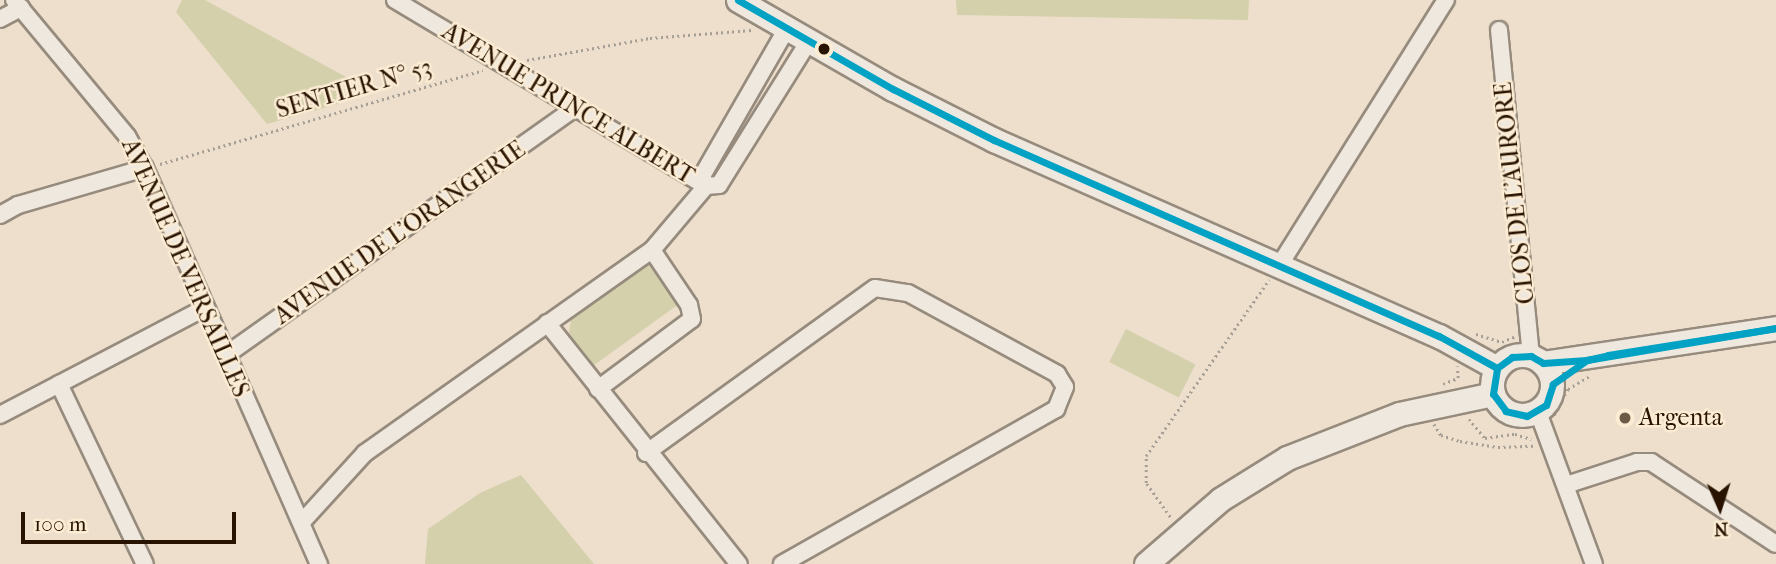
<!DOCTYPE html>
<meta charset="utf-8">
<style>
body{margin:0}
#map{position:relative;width:1776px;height:564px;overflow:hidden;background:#eddfcb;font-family:"IM FELL French Canon",serif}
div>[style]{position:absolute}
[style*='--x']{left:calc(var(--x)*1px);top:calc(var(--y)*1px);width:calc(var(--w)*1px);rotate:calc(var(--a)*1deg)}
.green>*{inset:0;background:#d4d0ab;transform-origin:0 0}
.path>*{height:2.5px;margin-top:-1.25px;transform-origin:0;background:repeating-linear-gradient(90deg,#a69f95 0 2px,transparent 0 5.5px)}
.roads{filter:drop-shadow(2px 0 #968b7d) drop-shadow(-2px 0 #968b7d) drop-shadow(0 2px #968b7d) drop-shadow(0 -2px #968b7d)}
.street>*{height:16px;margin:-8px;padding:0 8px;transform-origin:8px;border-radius:8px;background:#efe8de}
.secondary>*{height:23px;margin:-11.5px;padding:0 11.5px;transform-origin:11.5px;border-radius:11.5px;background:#efe8de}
.secondary>.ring{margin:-11.5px;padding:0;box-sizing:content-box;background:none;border:23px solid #efe8de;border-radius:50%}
.bus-1>*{height:7px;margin:-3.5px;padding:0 3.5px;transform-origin:3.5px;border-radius:3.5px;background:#02a2c4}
.dots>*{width:19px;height:19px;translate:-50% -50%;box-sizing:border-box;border:4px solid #fcecd4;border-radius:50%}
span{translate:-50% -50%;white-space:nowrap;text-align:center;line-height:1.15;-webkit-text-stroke:5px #fcecd4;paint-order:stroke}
.street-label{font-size:24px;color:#281300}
.poi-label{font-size:24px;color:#281300}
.left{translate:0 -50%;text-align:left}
.north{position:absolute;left:1685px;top:473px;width:70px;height:70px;-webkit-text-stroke:5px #fcecd4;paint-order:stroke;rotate:177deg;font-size:19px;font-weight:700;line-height:28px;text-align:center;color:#281300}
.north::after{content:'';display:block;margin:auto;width:24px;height:32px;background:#281300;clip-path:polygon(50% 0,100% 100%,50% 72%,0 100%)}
.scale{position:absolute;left:21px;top:512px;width:215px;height:32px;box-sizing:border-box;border:4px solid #281300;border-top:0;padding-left:9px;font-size:21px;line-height:24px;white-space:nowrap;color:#281300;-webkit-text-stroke:5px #fcecd4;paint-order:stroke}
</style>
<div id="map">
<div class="green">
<i style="clip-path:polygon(182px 0,205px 0,346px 77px,336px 97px,338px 104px,267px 124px,176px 12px)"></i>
<i style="clip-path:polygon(956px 0,1249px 0,1248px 20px,957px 15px)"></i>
<i style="clip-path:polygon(646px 264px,653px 266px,683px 301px,590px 368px,568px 338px,572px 314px)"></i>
<i style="left:1126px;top:329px;width:78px;height:37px;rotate:27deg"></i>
<i style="clip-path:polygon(521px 475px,594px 564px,425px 564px,428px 529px,480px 493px)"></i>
</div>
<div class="path">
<i style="--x:527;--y:60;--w:125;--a:-10.1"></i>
<i style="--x:650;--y:38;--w:102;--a:-4.5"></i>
<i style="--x:160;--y:164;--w:336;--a:-16.2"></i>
<i style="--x:1476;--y:334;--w:27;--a:17"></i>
<i style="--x:1502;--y:342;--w:15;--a:-23"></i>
<i style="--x:1443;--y:384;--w:16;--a:-22"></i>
<i style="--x:1458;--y:378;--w:12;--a:-95"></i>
<i style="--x:1554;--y:415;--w:30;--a:-62"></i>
<i style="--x:1568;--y:389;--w:27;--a:-31"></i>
<i style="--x:1469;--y:419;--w:25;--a:50"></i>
<i style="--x:1485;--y:438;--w:30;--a:-8"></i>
<i style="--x:1515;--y:434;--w:17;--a:17"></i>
<i style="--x:1434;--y:424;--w:13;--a:58"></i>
<i style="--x:1441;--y:435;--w:20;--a:18"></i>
<i style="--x:1460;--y:441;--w:38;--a:9"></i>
<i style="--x:1498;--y:447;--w:38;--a:-2"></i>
<i style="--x:1170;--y:517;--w:42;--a:-125.2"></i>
<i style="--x:1146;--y:483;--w:27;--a:-90"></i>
<i style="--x:1146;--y:456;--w:215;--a:-55.1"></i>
</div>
<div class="roads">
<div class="street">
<i style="--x:14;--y:0;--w:177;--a:50.3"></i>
<i style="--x:127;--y:136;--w:37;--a:61"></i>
<i style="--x:145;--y:168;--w:433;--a:66.3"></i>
<i style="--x:395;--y:0;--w:362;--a:30.9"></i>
<i style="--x:0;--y:19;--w:24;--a:-28"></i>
<i style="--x:1499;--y:30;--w:328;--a:84.4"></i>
<i style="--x:706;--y:186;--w:11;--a:-112"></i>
<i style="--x:702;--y:176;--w:171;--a:-60.1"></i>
<i style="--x:0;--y:215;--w:21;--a:-29"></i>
<i style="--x:18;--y:205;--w:132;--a:-16.2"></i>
<i style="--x:1279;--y:266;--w:314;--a:-57.9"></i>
<i style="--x:547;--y:323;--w:308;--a:51.5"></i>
<i style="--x:226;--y:355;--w:426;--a:-35.3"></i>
<i style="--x:59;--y:384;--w:199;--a:64.5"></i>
<i style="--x:598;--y:389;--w:117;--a:-36.7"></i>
<i style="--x:692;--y:319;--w:14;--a:-102"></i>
<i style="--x:689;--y:305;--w:66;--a:-123.9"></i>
<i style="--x:1538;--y:412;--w:162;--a:69.8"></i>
<i style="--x:0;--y:415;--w:231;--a:-27.6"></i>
<i style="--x:646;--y:453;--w:282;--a:-35.8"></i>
<i style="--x:875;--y:288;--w:33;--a:9"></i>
<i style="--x:908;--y:293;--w:170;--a:28.5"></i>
<i style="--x:1057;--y:374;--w:15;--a:58"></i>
<i style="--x:1065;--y:387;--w:24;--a:112"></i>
<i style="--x:1056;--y:409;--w:315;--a:150.5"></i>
<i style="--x:1566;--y:485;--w:75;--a:-17.9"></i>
<i style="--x:1637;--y:462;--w:14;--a:0"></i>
<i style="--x:1651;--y:462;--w:149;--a:33.3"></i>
<i style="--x:302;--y:522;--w:93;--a:-47.6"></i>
<i style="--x:365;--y:453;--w:352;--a:-35.3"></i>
<i style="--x:652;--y:250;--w:84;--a:-49.8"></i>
<i style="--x:706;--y:186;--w:13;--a:-4"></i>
<i style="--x:719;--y:185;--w:170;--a:-58"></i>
</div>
<div class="secondary">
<i style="--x:738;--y:0;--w:179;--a:29.9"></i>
<i style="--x:893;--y:89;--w:113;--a:26.8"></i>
<i style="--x:994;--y:140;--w:486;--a:23.8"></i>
<i style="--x:1439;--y:336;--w:66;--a:28.9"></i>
<i class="ring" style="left:1492px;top:355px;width:37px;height:37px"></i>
<i style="--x:1543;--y:363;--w:236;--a:-8.5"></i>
<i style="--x:1146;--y:564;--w:99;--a:-40.9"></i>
<i style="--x:1221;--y:499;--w:78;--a:-31.8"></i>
<i style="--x:1287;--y:458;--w:120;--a:-21.4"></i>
<i style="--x:1399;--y:414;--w:96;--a:-12"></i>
</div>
</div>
<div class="bus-1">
<i style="--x:738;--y:0;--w:179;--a:29.9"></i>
<i style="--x:893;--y:89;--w:113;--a:26.8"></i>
<i style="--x:994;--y:140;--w:486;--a:23.8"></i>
<i style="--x:1439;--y:336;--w:66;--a:28.9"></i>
<i style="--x:1776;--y:328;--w:192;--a:170.4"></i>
<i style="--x:1587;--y:360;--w:22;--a:-13"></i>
<i style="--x:1608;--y:355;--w:170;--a:-9.1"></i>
<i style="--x:1531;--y:356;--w:14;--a:30"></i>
<i style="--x:1543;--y:363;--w:44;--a:-3.9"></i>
<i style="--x:1587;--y:360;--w:42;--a:144.8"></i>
<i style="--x:1553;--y:384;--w:22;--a:108"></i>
<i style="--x:1546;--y:405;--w:22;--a:150"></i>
<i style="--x:1527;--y:416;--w:22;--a:-167"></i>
<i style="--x:1506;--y:411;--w:21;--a:-127"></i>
<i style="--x:1493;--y:394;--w:26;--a:-81"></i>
<i style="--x:1497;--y:368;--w:19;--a:-36"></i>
<i style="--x:1512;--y:357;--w:19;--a:-3"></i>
</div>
<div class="dots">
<i style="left:824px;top:49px;background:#281300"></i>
<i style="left:1625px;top:418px;background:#6d5a47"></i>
</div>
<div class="street-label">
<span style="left:354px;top:89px;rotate:-16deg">SENTIER N° 53</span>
<span style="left:568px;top:104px;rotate:31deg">AVENUE PRINCE ALBERT</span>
<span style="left:1515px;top:193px;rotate:-96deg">CLOS DE L'AURORE</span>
<span style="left:400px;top:233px;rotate:-35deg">AVENUE DE L'ORANGERIE</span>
<span style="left:185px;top:268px;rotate:66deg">AVENUE DE VERSAILLES</span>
</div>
<div class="poi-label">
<span class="left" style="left:1639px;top:418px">Argenta</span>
</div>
<div class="north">N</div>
<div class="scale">100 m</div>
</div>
